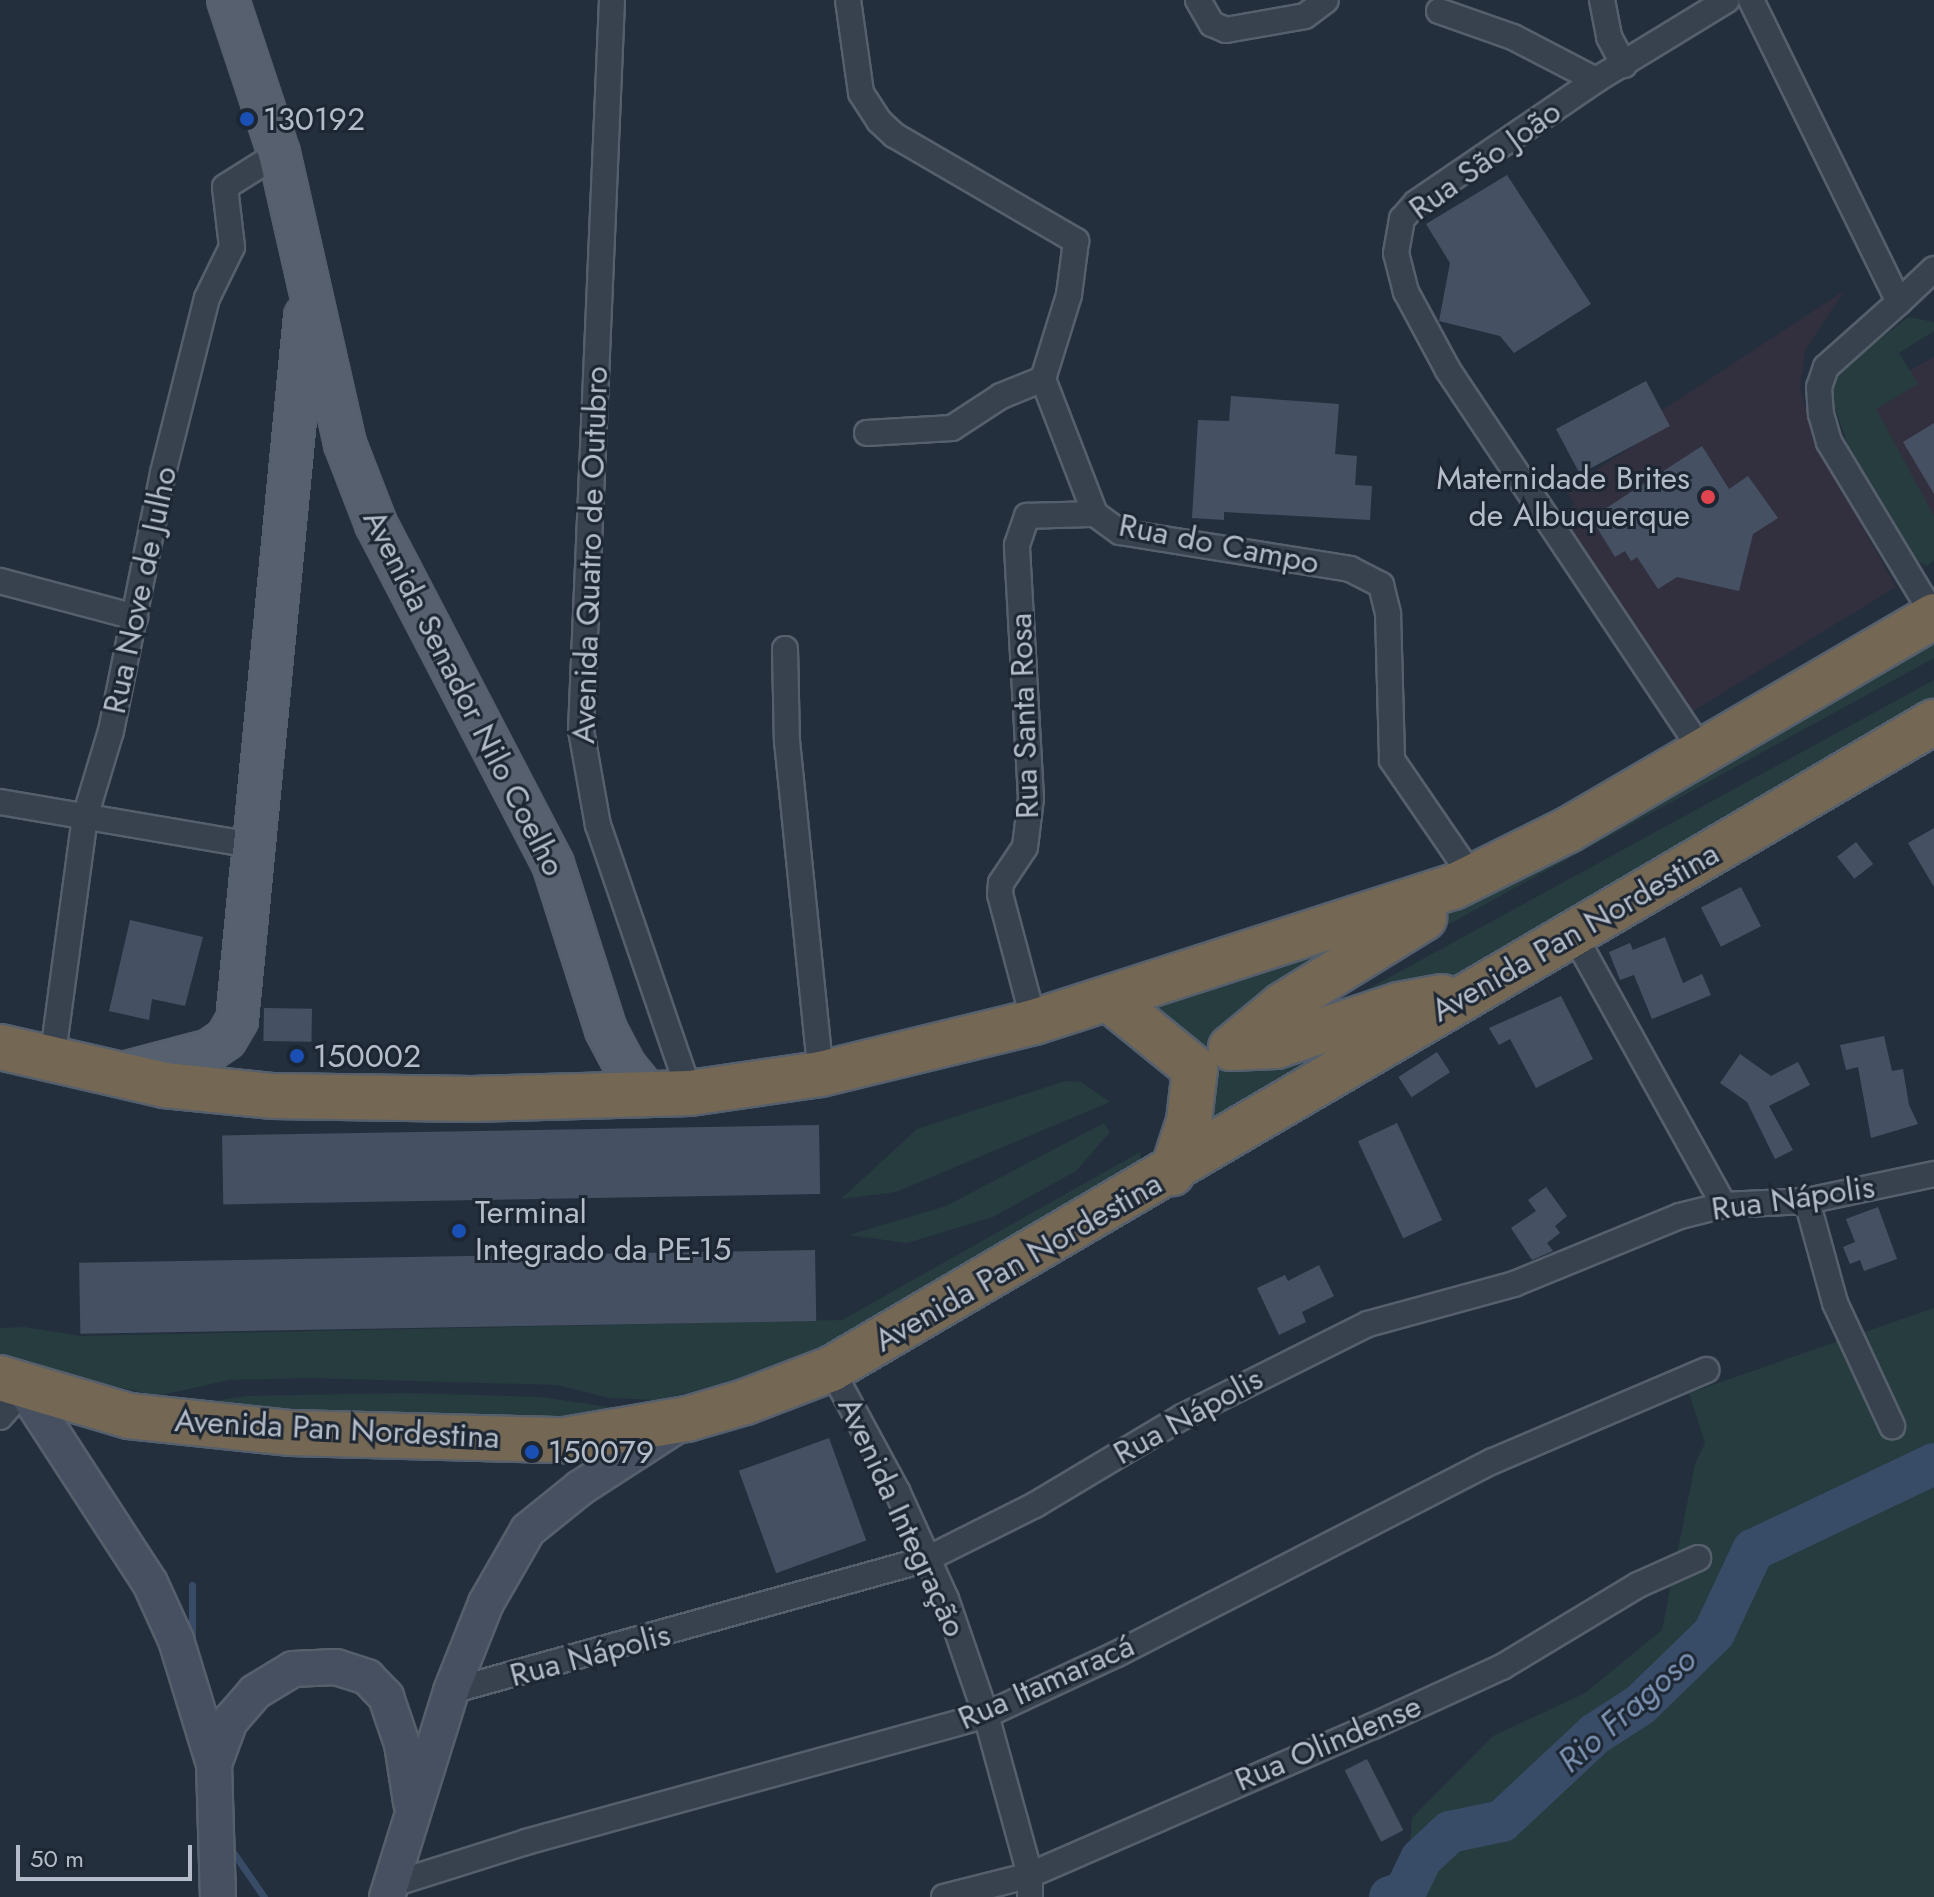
<!DOCTYPE html>
<meta charset="utf-8">
<style>
body{margin:0}
#map{position:relative;width:1934px;height:1897px;overflow:hidden;background:#242f3e;font-family:Jost,sans-serif}
div>[style]{position:absolute}
[style*='--x']{left:calc(var(--x)*1px);top:calc(var(--y)*1px);width:calc(var(--w)*1px);rotate:calc(var(--a)*1deg)}
.medical>*{inset:0;background:#32303f}
.green>*{inset:0;background:#263c3f}
.stream>*{height:7px;margin:-3.5px;padding:0 3.5px;transform-origin:3.5px;border-radius:3.5px;background:#394c67}
.river>*{height:42px;margin:-21px;padding:0 21px;transform-origin:21px;border-radius:21px;background:#394c67}
.building>*{inset:0;background:#455162;transform-origin:0 0}
.roads{filter:drop-shadow(2px 0 #565f6c) drop-shadow(-2px 0 #565f6c) drop-shadow(0 2px #565f6c) drop-shadow(0 -2px #565f6c)}
.street>*{height:24px;margin:-12px;padding:0 12px;transform-origin:12px;border-radius:12px;background:#38414e}
.secondary>*{height:34px;margin:-17px;padding:0 17px;transform-origin:17px;border-radius:17px;background:#465061}
.primary>*{height:40px;margin:-20px;padding:0 20px;transform-origin:20px;border-radius:20px;background:#56606e}
.highway>*{height:44px;margin:-22px;padding:0 22px;transform-origin:22px;border-radius:22px;background:#746855}
.dots>*{width:22px;height:22px;translate:-50% -50%;box-sizing:border-box;border:4px solid #1d2633;border-radius:50%}
span{translate:-50% -50%;white-space:nowrap;text-align:center;line-height:1.15;-webkit-text-stroke:6px #1d2633;paint-order:stroke}
.poi-label{font-size:32px;color:#b4bcc9}
.left{translate:0 -50%;text-align:left}
.right{translate:-100% -50%;text-align:right}
.street-label{font-size:32px;color:#b4bcc9}
.water-label{font-size:34px;color:#7c92b1;font-style:italic}
.scale{position:absolute;left:16px;top:1845px;width:176px;height:36px;box-sizing:border-box;border:4px solid #b4bcc9;border-top:0;padding-left:10px;font-size:24px;line-height:28px;white-space:nowrap;color:#b4bcc9;-webkit-text-stroke:6px #1d2633;paint-order:stroke}
</style>
<div id="map">
<div class="medical">
<i style="clip-path:polygon(1844px 291px,1805px 350px,1800px 389px,1817px 446px,1896px 587px,1688px 714px,1561px 514px,1575px 505px,1566px 490px,1665px 425px,1658px 413px)"></i>
<i style="clip-path:polygon(1934px 357px,1934px 542px,1856px 401px)"></i>
</div>
<div class="green">
<i style="clip-path:polygon(1908px 317px,1934px 322px,1934px 331px,1899px 353px,1918px 384px,1876px 409px,1934px 516px,1934px 560px,1927px 566px,1912px 559px,1854px 463px,1832px 399px,1834px 375px)"></i>
<i style="clip-path:polygon(1934px 626px,1934px 658px,1389px 957px,1460px 892px)"></i>
<i style="clip-path:polygon(1934px 680px,1934px 707px,1474px 972px,1289px 1032px)"></i>
<i style="clip-path:polygon(1396px 919px,1218px 1044px,1195px 1054px,1123px 995px)"></i>
<i style="clip-path:polygon(1409px 1009px,1192px 1137px,1204px 1072px,1235px 1054px)"></i>
<i style="clip-path:polygon(1065px 1081px,1081px 1082px,1110px 1102px,896px 1192px,841px 1199px,917px 1129px)"></i>
<i style="clip-path:polygon(1104px 1123px,1110px 1132px,1076px 1171px,993px 1217px,907px 1243px,849px 1235px,946px 1206px)"></i>
<i style="clip-path:polygon(1140px 1152px,1141px 1167px,820px 1350px,770px 1372px,658px 1400px,609px 1398px,557px 1385px,311px 1378px,229px 1380px,157px 1396px,0 1359px,0 1328px,24px 1327px,80px 1336px,842px 1320px)"></i>
<i style="clip-path:polygon(1934px 1308px,1934px 1897px,1406px 1897px,1412px 1818px,1493px 1736px,1585px 1693px,1662px 1630px,1695px 1464px,1705px 1443px,1689px 1393px)"></i>
<i style="clip-path:polygon(408px 1393px,541px 1397px,677px 1417px,542px 1436px,194px 1404px,246px 1396px)"></i>
</div>
<div class="stream">
<i style="--x:192;--y:1585;--w:58;--a:90"></i>
<i style="--x:228;--y:1845;--w:63;--a:55.3"></i>
</div>
<div class="river">
<i style="--x:1390;--y:1897;--w:16;--a:-18"></i>
<i style="--x:1405;--y:1892;--w:37;--a:-64"></i>
<i style="--x:1421;--y:1859;--w:40;--a:-43"></i>
<i style="--x:1450;--y:1832;--w:53;--a:-11.9"></i>
<i style="--x:1502;--y:1821;--w:127;--a:-43.1"></i>
<i style="--x:1595;--y:1734;--w:54;--a:-32.8"></i>
<i style="--x:1640;--y:1705;--w:103;--a:-44.2"></i>
<i style="--x:1714;--y:1633;--w:92;--a:-64.8"></i>
<i style="--x:1753;--y:1550;--w:200;--a:-25.4"></i>
</div>
<div class="building">
<i style="clip-path:polygon(1507px 175px,1591px 304px,1514px 353px,1500px 336px,1439px 321px,1450px 263px,1426px 224px)"></i>
<i style="left:1646px;top:381px;width:51px;height:102px;rotate:62deg"></i>
<i style="clip-path:polygon(1231px 396px,1339px 404px,1335px 454px,1357px 456px,1355px 485px,1372px 486px,1370px 520px,1224px 512px,1224px 520px,1192px 518px,1198px 420px,1229px 421px)"></i>
<i style="clip-path:polygon(1934px 423px,1934px 494px,1903px 442px)"></i>
<i style="clip-path:polygon(1702px 446px,1729px 489px,1748px 476px,1778px 518px,1753px 534px,1739px 591px,1677px 577px,1658px 589px,1637px 557px,1631px 561px,1625px 551px,1615px 557px,1591px 518px)"></i>
<i style="clip-path:polygon(1934px 828px,1934px 887px,1908px 843px)"></i>
<i style="left:1856px;top:842px;width:28px;height:24px;rotate:52deg"></i>
<i style="left:1741px;top:887px;width:44px;height:45px;rotate:63deg"></i>
<i style="clip-path:polygon(130px 920px,203px 937px,185px 1006px,152px 999px,149px 1020px,109px 1011px)"></i>
<i style="clip-path:polygon(1665px 937px,1683px 983px,1702px 974px,1711px 995px,1652px 1019px,1634px 975px,1620px 980px,1609px 952px,1630px 943px,1633px 950px)"></i>
<i style="clip-path:polygon(1561px 996px,1593px 1059px,1536px 1088px,1510px 1039px,1499px 1045px,1489px 1028px)"></i>
<i style="left:264px;top:1008px;width:48px;height:33px;rotate:1deg"></i>
<i style="clip-path:polygon(1884px 1036px,1892px 1071px,1903px 1069px,1909px 1105px,1918px 1124px,1871px 1138px,1858px 1067px,1846px 1070px,1840px 1045px)"></i>
<i style="left:1437px;top:1052px;width:24px;height:46px;rotate:57deg"></i>
<i style="clip-path:polygon(1740px 1054px,1771px 1076px,1798px 1062px,1810px 1085px,1769px 1106px,1793px 1150px,1775px 1159px,1747px 1102px,1720px 1083px)"></i>
<i style="left:1397px;top:1123px;width:107px;height:43px;rotate:65deg"></i>
<i style="left:819px;top:1125px;width:69px;height:597px;rotate:89deg"></i>
<i style="clip-path:polygon(1546px 1187px,1567px 1216px,1555px 1226px,1560px 1233px,1547px 1243px,1553px 1251px,1532px 1260px,1511px 1228px,1536px 1211px,1528px 1200px)"></i>
<i style="clip-path:polygon(1878px 1207px,1897px 1259px,1864px 1271px,1860px 1260px,1850px 1264px,1843px 1247px,1855px 1242px,1846px 1219px)"></i>
<i style="left:815px;top:1250px;width:71px;height:736px;rotate:89deg"></i>
<i style="clip-path:polygon(1319px 1265px,1334px 1296px,1302px 1312px,1306px 1322px,1279px 1335px,1257px 1288px,1285px 1275px,1288px 1281px)"></i>
<i style="left:829px;top:1438px;width:109px;height:96px;rotate:70deg"></i>
<i style="left:1367px;top:1759px;width:80px;height:25px;rotate:63deg"></i>
</div>
<div class="roads">
<div class="street">
<i style="--x:612;--y:0;--w:731;--a:92.43"></i>
<i style="--x:581;--y:730;--w:97;--a:79.9"></i>
<i style="--x:598;--y:825;--w:283;--a:71.1"></i>
<i style="--x:848;--y:0;--w:94;--a:82"></i>
<i style="--x:861;--y:93;--w:33;--a:57"></i>
<i style="--x:879;--y:121;--w:21;--a:43"></i>
<i style="--x:894;--y:135;--w:211;--a:30.2"></i>
<i style="--x:1076;--y:241;--w:54;--a:97.4"></i>
<i style="--x:1069;--y:295;--w:88;--a:107.2"></i>
<i style="--x:1043;--y:379;--w:145;--a:68.9"></i>
<i style="--x:1095;--y:514;--w:31;--a:36"></i>
<i style="--x:1120;--y:532;--w:233;--a:9.1"></i>
<i style="--x:1350;--y:569;--w:35;--a:27"></i>
<i style="--x:1381;--y:585;--w:30;--a:76"></i>
<i style="--x:1388;--y:614;--w:146;--a:88.4"></i>
<i style="--x:1392;--y:760;--w:142;--a:55.6"></i>
<i style="--x:1198;--y:0;--w:28;--a:60"></i>
<i style="--x:1212;--y:24;--w:15;--a:23"></i>
<i style="--x:1226;--y:30;--w:80;--a:-10"></i>
<i style="--x:1305;--y:16;--w:26;--a:-37"></i>
<i style="--x:1602;--y:0;--w:38;--a:79"></i>
<i style="--x:1609;--y:37;--w:32;--a:62"></i>
<i style="--x:1751;--y:0;--w:336;--a:63.9"></i>
<i style="--x:1899;--y:302;--w:98;--a:138.3"></i>
<i style="--x:1826;--y:367;--w:21;--a:109"></i>
<i style="--x:1819;--y:387;--w:27;--a:86"></i>
<i style="--x:1821;--y:414;--w:29;--a:74"></i>
<i style="--x:1829;--y:442;--w:203;--a:58.9"></i>
<i style="--x:1439;--y:11;--w:78;--a:19.4"></i>
<i style="--x:1513;--y:37;--w:93;--a:27.4"></i>
<i style="--x:1899;--y:302;--w:48;--a:-43.3"></i>
<i style="--x:867;--y:433;--w:85;--a:-3.4"></i>
<i style="--x:952;--y:428;--w:59;--a:-33.1"></i>
<i style="--x:1001;--y:396;--w:45;--a:-22"></i>
<i style="--x:0;--y:581;--w:140;--a:14.9"></i>
<i style="--x:785;--y:649;--w:92;--a:88.8"></i>
<i style="--x:787;--y:741;--w:335;--a:84.2"></i>
<i style="--x:1702;--y:751;--w:458;--a:-123.7"></i>
<i style="--x:1448;--y:370;--w:89;--a:-118.3"></i>
<i style="--x:1406;--y:292;--w:40;--a:-104.4"></i>
<i style="--x:1396;--y:253;--w:35;--a:-80"></i>
<i style="--x:1402;--y:219;--w:21;--a:-49"></i>
<i style="--x:1416;--y:203;--w:218;--a:-34.3"></i>
<i style="--x:1596;--y:80;--w:153;--a:-31.4"></i>
<i style="--x:0;--y:802;--w:256;--a:9.7"></i>
<i style="--x:1573;--y:933;--w:311;--a:61"></i>
<i style="--x:1034;--y:1022;--w:132;--a:-104.9"></i>
<i style="--x:1000;--y:894;--w:11;--a:-85"></i>
<i style="--x:1001;--y:883;--w:43;--a:-56.3"></i>
<i style="--x:1025;--y:847;--w:49;--a:-83"></i>
<i style="--x:1031;--y:798;--w:253;--a:-93.2"></i>
<i style="--x:1017;--y:545;--w:31;--a:-71"></i>
<i style="--x:1027;--y:516;--w:68;--a:-1.7"></i>
<i style="--x:52;--y:1061;--w:246;--a:-82.3"></i>
<i style="--x:85;--y:817;--w:90;--a:-73.2"></i>
<i style="--x:111;--y:731;--w:263;--a:-78.6"></i>
<i style="--x:163;--y:473;--w:180;--a:-75.9"></i>
<i style="--x:207;--y:298;--w:57;--a:-63.9"></i>
<i style="--x:232;--y:247;--w:60;--a:-96.7"></i>
<i style="--x:225;--y:187;--w:64;--a:-32.2"></i>
<i style="--x:1807;--y:1201;--w:106;--a:74.6"></i>
<i style="--x:1835;--y:1303;--w:136;--a:65.1"></i>
<i style="--x:831;--y:1369;--w:139;--a:61.6"></i>
<i style="--x:897;--y:1491;--w:119;--a:65.6"></i>
<i style="--x:946;--y:1599;--w:123;--a:71"></i>
<i style="--x:986;--y:1715;--w:166;--a:74.6"></i>
<i style="--x:1030;--y:1875;--w:22;--a:90"></i>
<i style="--x:0;--y:1417;--w:37;--a:-49"></i>
<i style="--x:451;--y:1691;--w:494;--a:-15.5"></i>
<i style="--x:927;--y:1559;--w:121;--a:-26.6"></i>
<i style="--x:1035;--y:1505;--w:171;--a:-30.9"></i>
<i style="--x:1182;--y:1417;--w:208;--a:-26.6"></i>
<i style="--x:1368;--y:1324;--w:151;--a:-15.3"></i>
<i style="--x:1514;--y:1284;--w:179;--a:-22.3"></i>
<i style="--x:1680;--y:1216;--w:45;--a:-14"></i>
<i style="--x:1724;--y:1205;--w:83;--a:-2.8"></i>
<i style="--x:1807;--y:1201;--w:130;--a:-12"></i>
<i style="--x:390;--y:1885;--w:143;--a:-17.5"></i>
<i style="--x:526;--y:1842;--w:477;--a:-15.4"></i>
<i style="--x:986;--y:1715;--w:145;--a:-25"></i>
<i style="--x:1117;--y:1654;--w:423;--a:-27.2"></i>
<i style="--x:1493;--y:1461;--w:232;--a:-23.1"></i>
<i style="--x:944;--y:1897;--w:89;--a:-14.3"></i>
<i style="--x:1030;--y:1875;--w:374;--a:-23.5"></i>
<i style="--x:1373;--y:1726;--w:142;--a:-24.6"></i>
<i style="--x:1502;--y:1667;--w:159;--a:-31.1"></i>
<i style="--x:1638;--y:1585;--w:66;--a:-24.2"></i>
</div>
<div class="secondary">
<i style="--x:24;--y:1389;--w:231;--a:57"></i>
<i style="--x:150;--y:1583;--w:63;--a:65.5"></i>
<i style="--x:176;--y:1640;--w:130;--a:73"></i>
<i style="--x:214;--y:1764;--w:133;--a:88.3"></i>
<i style="--x:214;--y:1764;--w:46;--a:-69.6"></i>
<i style="--x:230;--y:1721;--w:38;--a:-49"></i>
<i style="--x:255;--y:1692;--w:44;--a:-31.2"></i>
<i style="--x:293;--y:1669;--w:43;--a:-2.7"></i>
<i style="--x:336;--y:1667;--w:33;--a:18"></i>
<i style="--x:367;--y:1677;--w:28;--a:46"></i>
<i style="--x:386;--y:1697;--w:50;--a:71.2"></i>
<i style="--x:402;--y:1744;--w:59;--a:81.2"></i>
<i style="--x:387;--y:1897;--w:216;--a:-72.7"></i>
<i style="--x:451;--y:1691;--w:95;--a:-68.3"></i>
<i style="--x:486;--y:1603;--w:84;--a:-60.1"></i>
<i style="--x:528;--y:1530;--w:67;--a:-38.9"></i>
<i style="--x:580;--y:1488;--w:118;--a:-32.9"></i>
</div>
<div class="primary">
<i style="--x:228;--y:0;--w:161;--a:71.6"></i>
<i style="--x:279;--y:153;--w:298;--a:77.2"></i>
<i style="--x:345;--y:444;--w:86;--a:68.8"></i>
<i style="--x:376;--y:524;--w:383;--a:62.5"></i>
<i style="--x:553;--y:864;--w:174;--a:72.3"></i>
<i style="--x:606;--y:1030;--w:41;--a:62.2"></i>
<i style="--x:625;--y:1066;--w:36;--a:51"></i>
<i style="--x:115;--y:1075;--w:98;--a:-14.7"></i>
<i style="--x:210;--y:1050;--w:19;--a:-35"></i>
<i style="--x:226;--y:1039;--w:22;--a:-60"></i>
<i style="--x:237;--y:1020;--w:707;--a:-84.48"></i>
</div>
<div class="highway">
<i style="--x:1109;--y:999;--w:111;--a:39.1"></i>
<i style="--x:1195;--y:1069;--w:52;--a:96.6"></i>
<i style="--x:1189;--y:1121;--w:55;--a:108.1"></i>
<i style="--x:0;--y:1047;--w:168;--a:13"></i>
<i style="--x:164;--y:1085;--w:110;--a:5.8"></i>
<i style="--x:273;--y:1096;--w:198;--a:0.9"></i>
<i style="--x:471;--y:1099;--w:219;--a:-1.6"></i>
<i style="--x:690;--y:1093;--w:132;--a:-8.3"></i>
<i style="--x:821;--y:1074;--w:219;--a:-13.7"></i>
<i style="--x:1034;--y:1022;--w:440;--a:-17.9"></i>
<i style="--x:1453;--y:887;--w:128;--a:-26.4"></i>
<i style="--x:1568;--y:830;--w:424;--a:-30.3"></i>
<i style="--x:1231;--y:1048;--w:67;--a:-39.6"></i>
<i style="--x:1283;--y:1005;--w:166;--a:-31.7"></i>
<i style="--x:1231;--y:1048;--w:45;--a:-2.5"></i>
<i style="--x:1276;--y:1046;--w:130;--a:-18.4"></i>
<i style="--x:1399;--y:1005;--w:44;--a:-10.5"></i>
<i style="--x:0;--y:1378;--w:134;--a:16.4"></i>
<i style="--x:129;--y:1416;--w:163;--a:6"></i>
<i style="--x:291;--y:1433;--w:274;--a:1.5"></i>
<i style="--x:565;--y:1440;--w:124;--a:-9.8"></i>
<i style="--x:687;--y:1419;--w:60;--a:-16.3"></i>
<i style="--x:745;--y:1402;--w:92;--a:-21"></i>
<i style="--x:831;--y:1369;--w:1279;--a:-30.4"></i>
</div>
</div>
<div class="dots">
<i style="left:247px;top:119px;background:#1a4fb4"></i>
<i style="left:1708px;top:497px;background:#e0444e"></i>
<i style="left:297px;top:1056px;background:#1a4fb4"></i>
<i style="left:459px;top:1231px;background:#1a4fb4"></i>
<i style="left:532px;top:1452px;background:#1a4fb4"></i>
</div>
<div class="poi-label">
<span class="left" style="left:263px;top:119px">130192</span>
<span class="right" style="left:1690px;top:497px">Maternidade Brites<br>de Albuquerque</span>
<span class="left" style="left:313px;top:1056px">150002</span>
<span class="left" style="left:475px;top:1231px">Terminal<br>Integrado da PE-15</span>
<span class="left" style="left:548px;top:1452px">150079</span>
</div>
<div class="street-label">
<span style="left:1485px;top:160px;rotate:-36deg">Rua São João</span>
<span style="left:1219px;top:544px;rotate:11deg">Rua do Campo</span>
<span style="left:590px;top:555px;rotate:-88deg">Avenida Quatro de Outubro</span>
<span style="left:140px;top:590px;rotate:-78deg">Rua Nove de Julho</span>
<span style="left:464px;top:693px;rotate:63deg">Avenida Senador Nilo Coelho</span>
<span style="left:1024px;top:716px;rotate:-92deg">Rua Santa Rosa</span>
<span style="left:1575px;top:932px;rotate:-30deg">Avenida Pan Nordestina</span>
<span style="left:1793px;top:1198px;rotate:-8deg">Rua Nápolis</span>
<span style="left:1018px;top:1262px;rotate:-30deg">Avenida Pan Nordestina</span>
<span style="left:1188px;top:1416px;rotate:-29deg">Rua Nápolis</span>
<span style="left:337px;top:1429px;rotate:3deg">Avenida Pan Nordestina</span>
<span style="left:902px;top:1517px;rotate:65deg">Avenida Integração</span>
<span style="left:590px;top:1655px;rotate:-15deg">Rua Nápolis</span>
<span style="left:1046px;top:1682px;rotate:-24deg">Rua Itamaracá</span>
<span style="left:1328px;top:1743px;rotate:-23deg">Rua Olindense</span>
</div>
<div class="water-label">
<span style="left:1627px;top:1710px;rotate:-41deg">Rio Fragoso</span>
</div>
<div class="scale">50 m</div>
</div>
